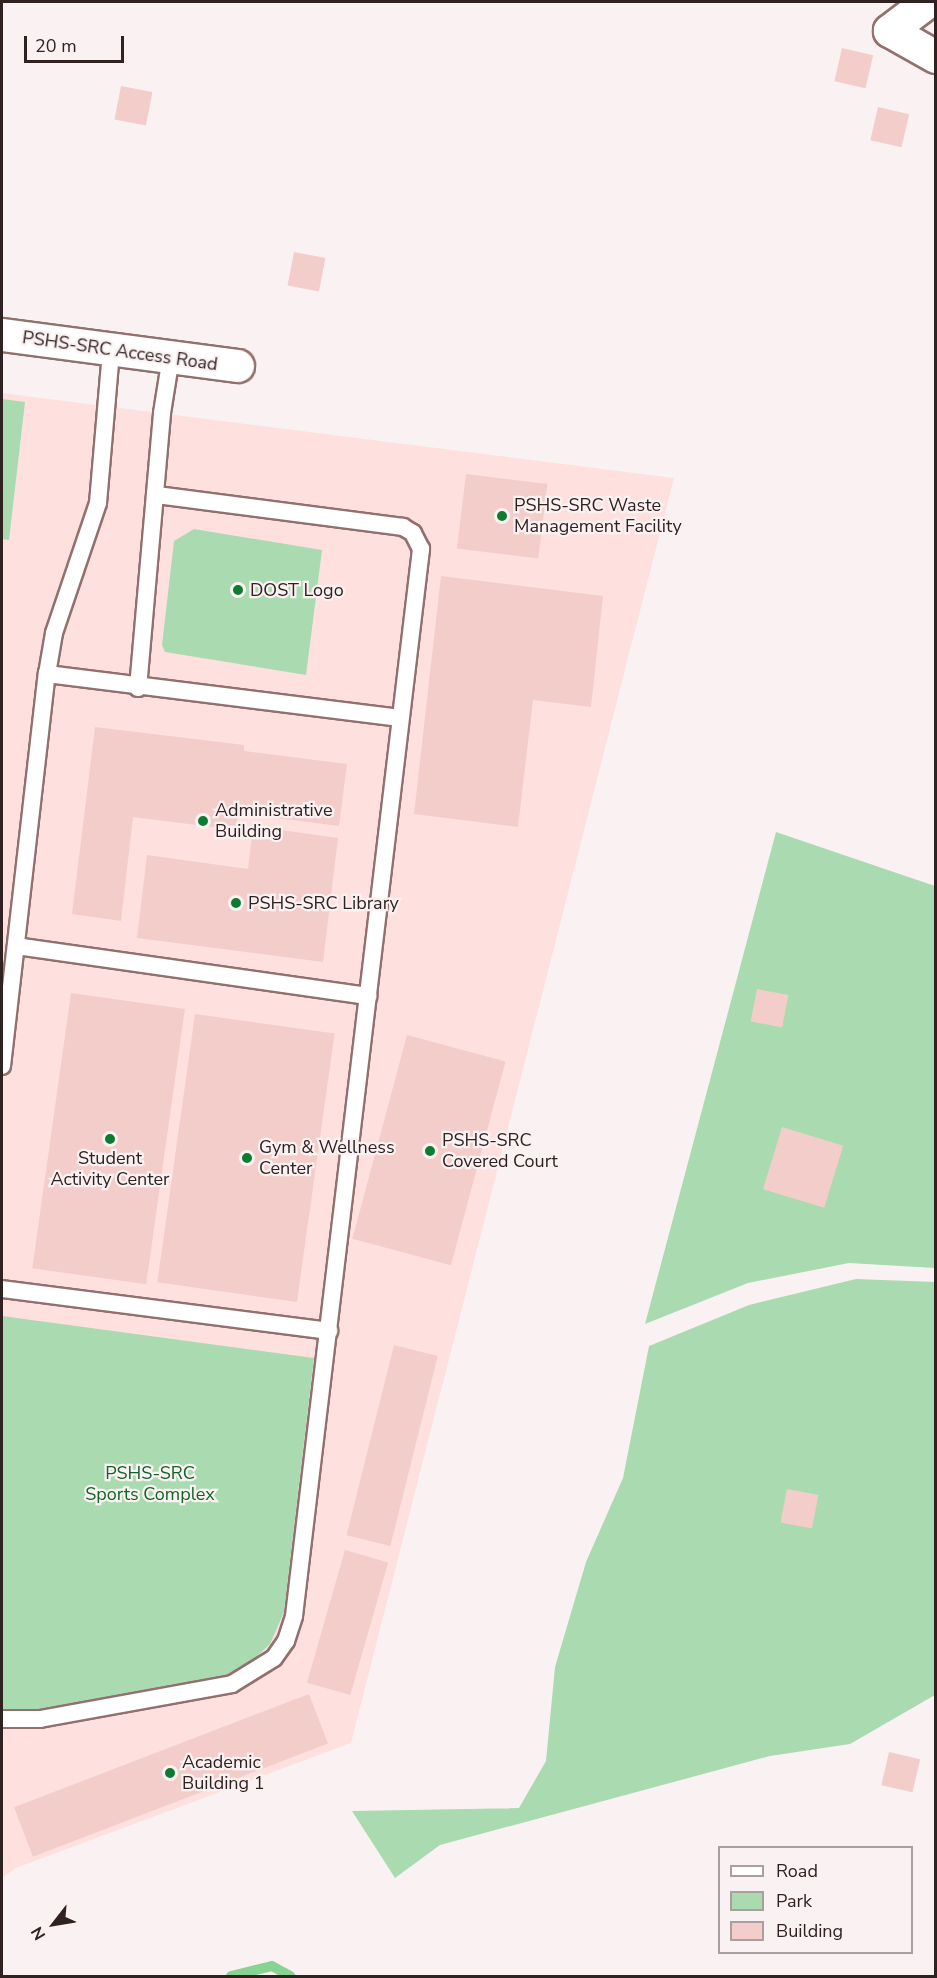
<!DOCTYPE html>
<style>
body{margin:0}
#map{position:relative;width:937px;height:1978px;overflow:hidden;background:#faf2f2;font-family:"Nunito Sans",sans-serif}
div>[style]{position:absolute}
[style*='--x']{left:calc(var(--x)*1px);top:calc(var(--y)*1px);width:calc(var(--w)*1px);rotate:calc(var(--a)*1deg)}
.built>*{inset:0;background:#fee1df}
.green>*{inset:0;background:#aadaaf}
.stream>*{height:10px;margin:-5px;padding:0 5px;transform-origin:5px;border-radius:5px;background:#87d492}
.building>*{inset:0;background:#f3cdca;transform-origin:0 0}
.roads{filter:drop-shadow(2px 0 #92706e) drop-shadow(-2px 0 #92706e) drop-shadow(0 2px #92706e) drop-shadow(0 -2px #92706e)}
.service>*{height:16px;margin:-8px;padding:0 8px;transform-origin:8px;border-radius:8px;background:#fff}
.minor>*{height:32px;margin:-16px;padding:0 16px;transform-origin:16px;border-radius:16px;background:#fff}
.dots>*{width:16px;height:16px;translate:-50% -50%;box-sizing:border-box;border:3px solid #faf2f2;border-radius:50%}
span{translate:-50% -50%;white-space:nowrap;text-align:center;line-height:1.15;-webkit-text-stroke:4.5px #faf2f2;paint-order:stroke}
.street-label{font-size:18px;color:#302221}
.poi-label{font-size:18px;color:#302221}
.left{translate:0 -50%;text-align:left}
.park-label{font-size:18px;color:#106428}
.frame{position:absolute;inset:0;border:3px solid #302221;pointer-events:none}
.legend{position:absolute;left:718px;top:1846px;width:195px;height:108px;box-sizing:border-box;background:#faf2f2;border:2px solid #a99f9e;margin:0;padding:8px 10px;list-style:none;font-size:18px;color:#302221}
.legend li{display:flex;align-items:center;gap:12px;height:30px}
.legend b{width:30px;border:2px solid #a99f9e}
.north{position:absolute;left:24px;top:1894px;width:60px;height:60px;-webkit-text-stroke:4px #faf2f2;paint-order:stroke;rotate:239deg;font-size:16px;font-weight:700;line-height:24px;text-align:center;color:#302221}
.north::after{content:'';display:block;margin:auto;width:21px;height:27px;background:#302221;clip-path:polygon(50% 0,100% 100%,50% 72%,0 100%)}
.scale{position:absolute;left:24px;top:36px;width:100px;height:27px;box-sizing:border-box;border:3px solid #302221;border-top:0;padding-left:8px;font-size:18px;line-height:21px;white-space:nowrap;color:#302221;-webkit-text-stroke:4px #faf2f2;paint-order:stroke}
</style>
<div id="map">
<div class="built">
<i style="clip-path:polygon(2px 393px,674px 478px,351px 1743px,16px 1868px,2px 1878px)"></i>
</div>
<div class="green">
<i style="clip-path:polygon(2px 399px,25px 402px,9px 540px,2px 539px)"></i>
<i style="clip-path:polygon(194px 529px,322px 550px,306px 675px,165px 652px,162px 645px,174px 541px)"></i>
<i style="clip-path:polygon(776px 832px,935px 886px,935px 1268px,849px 1263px,748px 1283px,645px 1324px)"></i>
<i style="clip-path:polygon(856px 1279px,935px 1282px,935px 1695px,850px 1744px,770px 1756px,440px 1845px,395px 1878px,352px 1811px,519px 1808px,546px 1761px,555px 1667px,586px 1562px,623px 1478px,649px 1346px,749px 1305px)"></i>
<i style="clip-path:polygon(2px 1316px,314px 1358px,284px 1612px,270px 1644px,254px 1659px,226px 1675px,209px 1679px,38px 1711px,2px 1709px)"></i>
</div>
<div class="stream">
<i style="--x:231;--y:1976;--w:42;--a:-13.7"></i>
<i style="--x:272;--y:1966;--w:21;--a:29"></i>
</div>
<div class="building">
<i style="left:842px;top:48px;width:32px;height:34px;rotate:13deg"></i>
<i style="left:121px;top:86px;width:32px;height:34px;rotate:11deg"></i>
<i style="left:878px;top:107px;width:32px;height:34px;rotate:13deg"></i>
<i style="left:294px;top:252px;width:32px;height:34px;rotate:11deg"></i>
<i style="left:466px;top:474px;width:82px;height:75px;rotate:7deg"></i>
<i style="clip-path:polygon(441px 576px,603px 596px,591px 707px,533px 700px,518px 827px,414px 814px)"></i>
<i style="clip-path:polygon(95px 727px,244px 745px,244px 751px,347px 764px,339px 826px,238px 813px,236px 830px,133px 817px,121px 921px,72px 914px)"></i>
<i style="clip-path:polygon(253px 826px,338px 838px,323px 962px,137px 938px,147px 855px,248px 869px)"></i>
<i style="left:757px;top:989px;width:32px;height:33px;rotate:11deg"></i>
<i style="left:71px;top:993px;width:115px;height:278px;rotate:8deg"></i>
<i style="left:195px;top:1014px;width:141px;height:271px;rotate:8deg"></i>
<i style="left:407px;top:1035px;width:102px;height:211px;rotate:15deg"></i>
<i style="left:782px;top:1127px;width:64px;height:65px;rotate:17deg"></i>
<i style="left:394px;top:1345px;width:45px;height:196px;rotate:14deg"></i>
<i style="left:787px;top:1489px;width:32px;height:34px;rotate:11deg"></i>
<i style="left:345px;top:1550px;width:45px;height:138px;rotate:16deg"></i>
<i style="left:309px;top:1694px;width:53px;height:316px;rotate:69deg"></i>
<i style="left:889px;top:1752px;width:32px;height:34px;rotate:13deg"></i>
</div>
<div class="roads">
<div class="service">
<i style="--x:47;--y:674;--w:356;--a:7.1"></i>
<i style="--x:138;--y:688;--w:276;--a:-85"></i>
<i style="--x:162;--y:413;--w:57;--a:-80.9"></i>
<i style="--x:16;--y:946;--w:356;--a:8.1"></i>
<i style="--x:2;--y:1066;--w:395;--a:-83.5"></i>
<i style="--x:47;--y:674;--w:42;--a:-80.3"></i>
<i style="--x:54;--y:633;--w:137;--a:-71.3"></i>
<i style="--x:98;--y:503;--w:154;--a:-85.1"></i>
<i style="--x:2;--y:1289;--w:330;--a:7.3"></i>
<i style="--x:2;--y:1719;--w:38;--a:0"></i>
<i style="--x:40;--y:1719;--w:195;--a:-10.3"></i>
<i style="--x:232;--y:1684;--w:49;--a:-31.8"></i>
<i style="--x:274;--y:1658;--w:21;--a:-55"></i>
<i style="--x:286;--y:1641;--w:26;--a:-72"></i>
<i style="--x:294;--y:1616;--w:1075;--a:-83.21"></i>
<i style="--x:421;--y:549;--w:18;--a:-117"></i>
<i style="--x:413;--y:533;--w:12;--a:-149"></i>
<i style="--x:403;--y:527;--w:250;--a:-172.6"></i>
</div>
<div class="minor">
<i style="--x:928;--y:2;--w:48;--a:142.7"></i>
<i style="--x:890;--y:31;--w:53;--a:29.5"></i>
<i style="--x:2;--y:335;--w:238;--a:7.5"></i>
</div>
</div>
<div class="dots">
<i style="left:502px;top:516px;background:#0d7c31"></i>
<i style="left:238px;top:590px;background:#0d7c31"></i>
<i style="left:203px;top:821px;background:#0d7c31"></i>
<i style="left:236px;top:903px;background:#0d7c31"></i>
<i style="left:110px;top:1139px;background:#0d7c31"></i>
<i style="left:430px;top:1151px;background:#0d7c31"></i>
<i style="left:247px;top:1158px;background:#0d7c31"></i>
<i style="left:170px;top:1773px;background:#0d7c31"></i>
</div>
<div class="street-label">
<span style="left:120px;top:351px;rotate:8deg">PSHS-SRC Access Road</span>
</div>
<div class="poi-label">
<span class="left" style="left:514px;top:516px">PSHS-SRC Waste<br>Management Facility</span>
<span class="left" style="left:250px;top:590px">DOST Logo</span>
<span class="left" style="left:215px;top:821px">Administrative<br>Building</span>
<span class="left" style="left:248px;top:903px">PSHS-SRC Library</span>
<span class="left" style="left:442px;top:1151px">PSHS-SRC<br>Covered Court</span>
<span class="left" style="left:259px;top:1158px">Gym &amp; Wellness<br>Center</span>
<span style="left:110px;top:1169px">Student<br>Activity Center</span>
<span class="left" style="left:182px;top:1773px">Academic<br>Building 1</span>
</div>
<div class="park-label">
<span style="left:150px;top:1484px">PSHS-SRC<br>Sports Complex</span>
</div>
<div class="frame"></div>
<ul class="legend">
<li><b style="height:8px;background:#fff"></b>Road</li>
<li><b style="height:16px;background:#aadaaf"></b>Park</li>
<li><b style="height:16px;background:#f3cdca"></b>Building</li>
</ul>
<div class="north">N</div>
<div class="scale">20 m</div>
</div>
